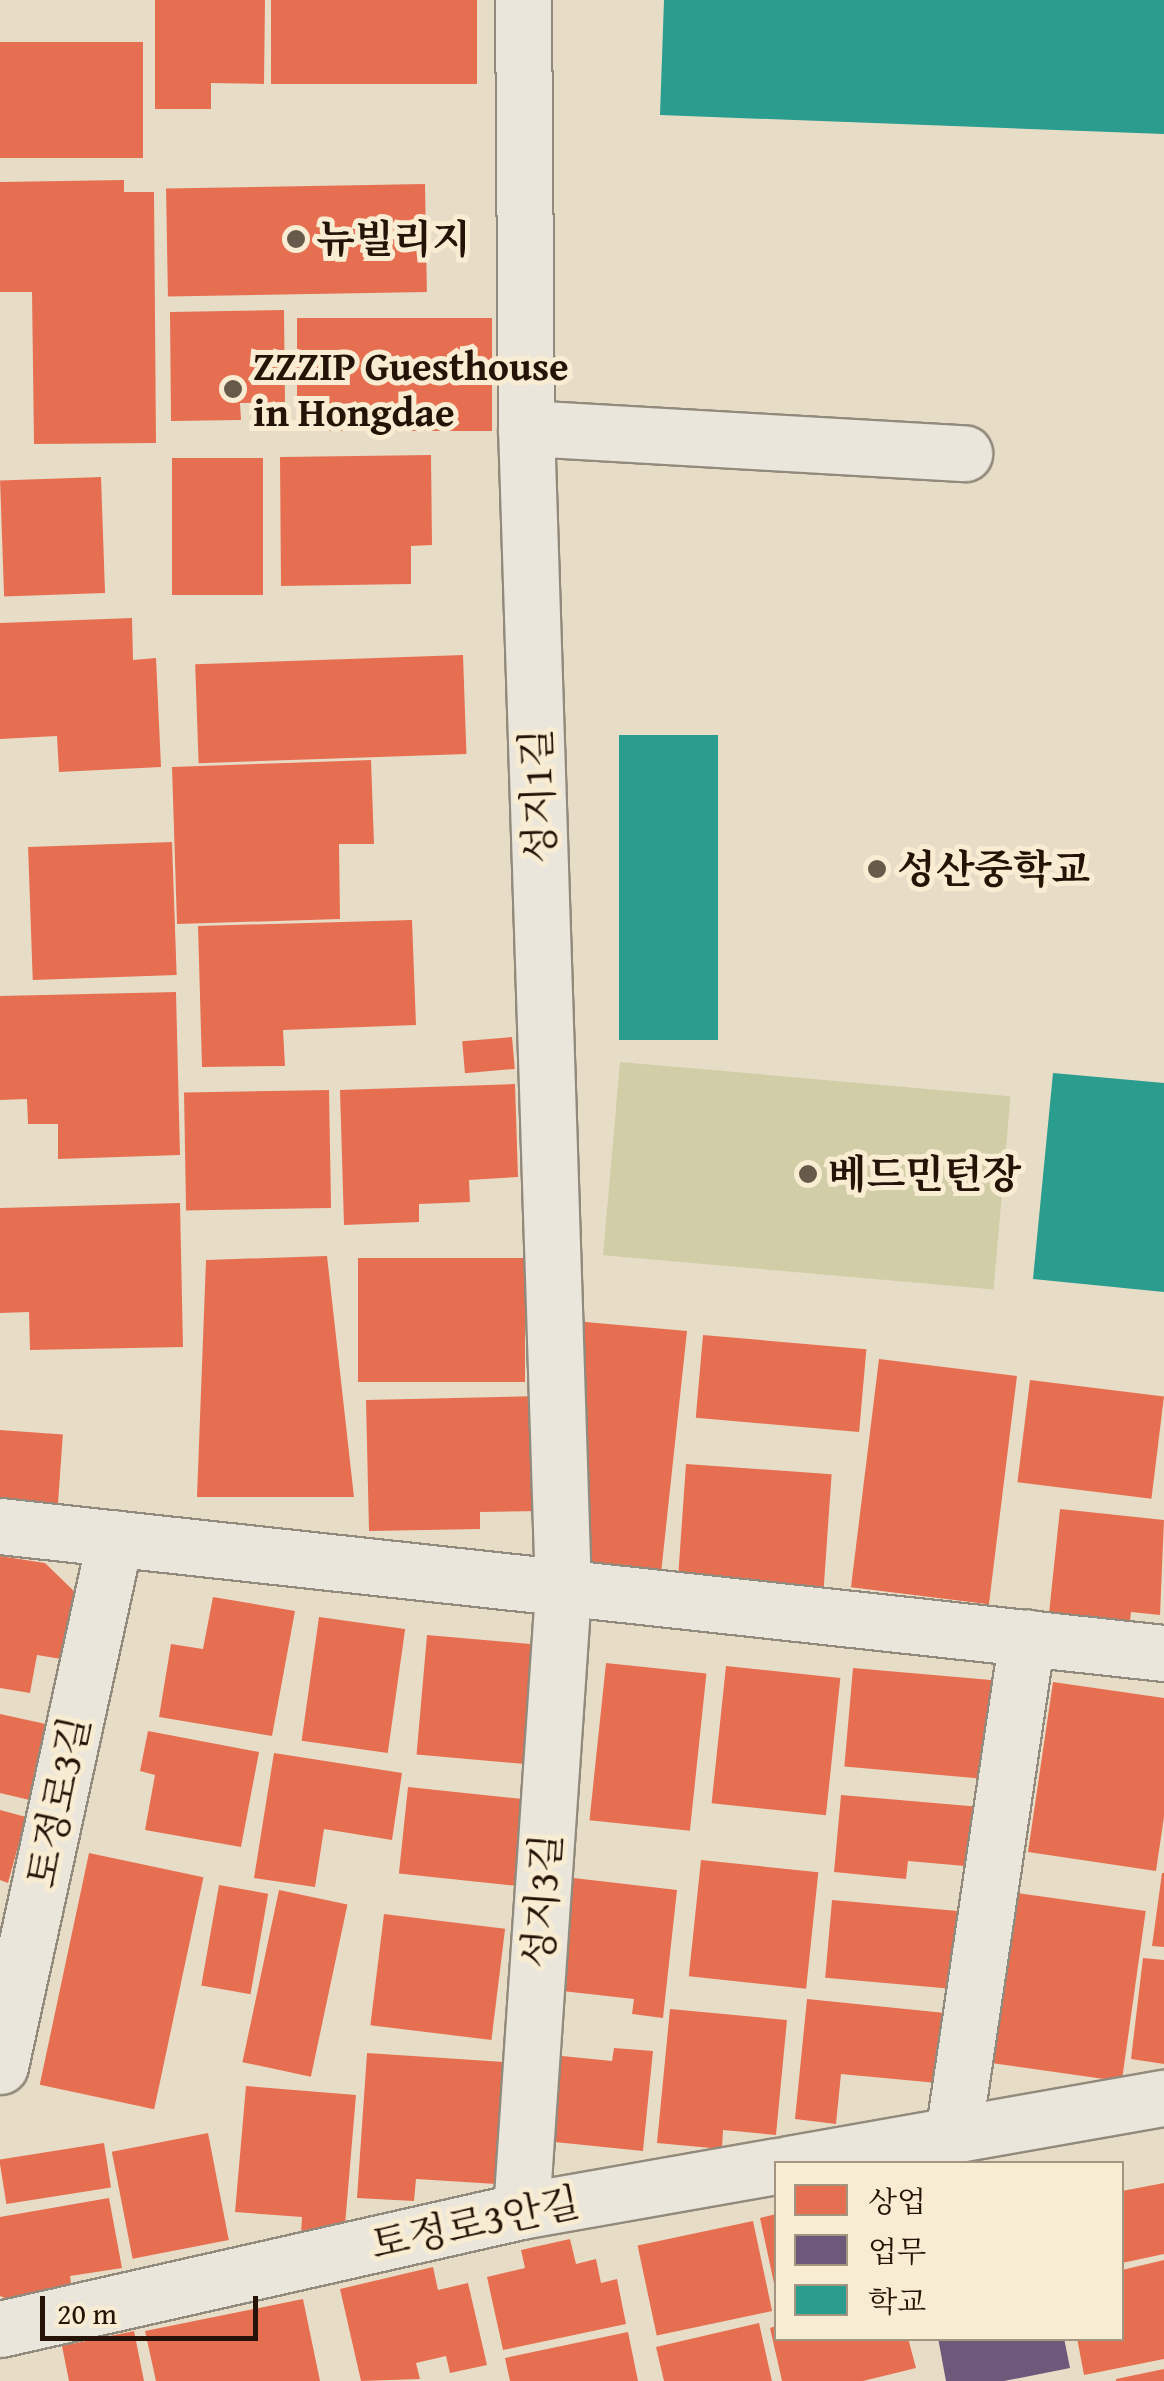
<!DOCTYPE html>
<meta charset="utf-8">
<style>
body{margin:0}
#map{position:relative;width:1164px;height:2381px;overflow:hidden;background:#e7ddc7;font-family:"Gentium Book Plus","Noto Serif KR",serif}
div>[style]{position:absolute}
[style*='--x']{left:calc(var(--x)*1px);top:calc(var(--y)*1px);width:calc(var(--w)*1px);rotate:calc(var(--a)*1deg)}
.green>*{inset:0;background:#d1cea7;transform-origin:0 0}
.shops>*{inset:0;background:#e76f51;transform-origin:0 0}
.offices>*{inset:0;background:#6d597a}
.schools>*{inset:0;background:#2a9d8f;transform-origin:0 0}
.roads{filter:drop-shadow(2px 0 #928a7c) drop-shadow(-2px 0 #928a7c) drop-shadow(0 2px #928a7c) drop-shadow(0 -2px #928a7c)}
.minor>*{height:55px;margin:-27.5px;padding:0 27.5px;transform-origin:27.5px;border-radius:27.5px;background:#ebe6db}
.dots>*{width:28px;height:28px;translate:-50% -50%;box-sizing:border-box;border:5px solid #f8ecd2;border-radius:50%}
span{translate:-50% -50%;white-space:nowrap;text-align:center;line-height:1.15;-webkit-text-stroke:10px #f8ecd2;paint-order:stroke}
.poi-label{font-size:40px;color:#241306;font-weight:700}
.left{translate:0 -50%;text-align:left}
.street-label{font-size:40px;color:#241306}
.legend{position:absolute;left:774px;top:2161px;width:350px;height:180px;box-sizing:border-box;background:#f8ecd2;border:2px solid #a39580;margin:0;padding:12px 18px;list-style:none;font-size:30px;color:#241306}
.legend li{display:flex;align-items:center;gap:20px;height:50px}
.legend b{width:50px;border:2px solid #a39580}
.scale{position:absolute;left:40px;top:2296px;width:218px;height:45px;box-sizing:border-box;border:5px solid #241306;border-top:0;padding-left:12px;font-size:30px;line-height:35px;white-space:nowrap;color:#241306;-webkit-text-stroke:8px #f8ecd2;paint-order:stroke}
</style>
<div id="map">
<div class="green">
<i style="left:620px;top:1062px;width:392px;height:194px;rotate:5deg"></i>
</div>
<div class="shops">
<i style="clip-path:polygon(155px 0,265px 0,264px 84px,211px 83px,211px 109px,155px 109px)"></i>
<i style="left:271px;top:0;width:206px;height:84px"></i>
<i style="left:143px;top:42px;width:116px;height:143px;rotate:90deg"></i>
<i style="clip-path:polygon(124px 180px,124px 192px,154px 192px,156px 443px,34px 444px,32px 292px,0 292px,0 182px)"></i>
<i style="left:425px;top:184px;width:108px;height:259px;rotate:89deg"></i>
<i style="clip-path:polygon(284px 310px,285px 402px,240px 403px,241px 420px,171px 421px,170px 312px)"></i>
<i style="left:297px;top:318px;width:195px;height:113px"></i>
<i style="clip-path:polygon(431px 455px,432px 545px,411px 546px,411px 584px,281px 586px,280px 457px)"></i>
<i style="left:172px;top:458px;width:91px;height:137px"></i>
<i style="left:101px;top:477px;width:116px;height:101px;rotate:88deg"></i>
<i style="clip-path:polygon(132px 618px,133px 660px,156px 658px,161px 767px,59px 772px,57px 736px,0 739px,0 623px)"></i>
<i style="left:463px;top:655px;width:99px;height:268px;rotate:88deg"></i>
<i style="clip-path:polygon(371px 760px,374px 844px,339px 844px,340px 919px,177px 924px,172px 767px)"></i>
<i style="left:172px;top:842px;width:133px;height:144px;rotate:88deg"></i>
<i style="clip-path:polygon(412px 920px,416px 1025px,283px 1030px,285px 1066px,202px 1067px,198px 926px)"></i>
<i style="clip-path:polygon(176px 992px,180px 1155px,58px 1159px,58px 1124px,28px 1124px,27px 1099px,0 1100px,0 996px)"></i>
<i style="left:512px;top:1037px;width:32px;height:50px;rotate:85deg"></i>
<i style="clip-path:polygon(515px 1084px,518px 1177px,469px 1180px,470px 1202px,419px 1204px,419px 1222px,344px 1225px,340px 1090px)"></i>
<i style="left:329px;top:1090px;width:118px;height:145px;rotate:89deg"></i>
<i style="clip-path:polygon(180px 1203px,183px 1347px,30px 1350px,29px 1312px,0 1313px,0 1208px)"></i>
<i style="clip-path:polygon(327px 1256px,354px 1497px,197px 1497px,206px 1260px)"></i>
<i style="left:525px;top:1258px;width:124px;height:167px;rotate:90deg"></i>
<i style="clip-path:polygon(574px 1321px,687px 1331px,660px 1583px,600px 1577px,572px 1549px)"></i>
<i style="left:703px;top:1335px;width:164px;height:83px;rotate:5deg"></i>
<i style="left:879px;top:1359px;width:139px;height:230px;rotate:7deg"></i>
<i style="left:1030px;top:1380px;width:135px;height:103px;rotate:7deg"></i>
<i style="clip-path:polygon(542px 1396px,544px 1511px,480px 1512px,480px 1529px,369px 1531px,366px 1400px)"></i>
<i style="left:0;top:1430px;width:63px;height:81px;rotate:4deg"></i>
<i style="left:686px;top:1464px;width:146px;height:120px;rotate:4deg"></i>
<i style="clip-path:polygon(1060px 1509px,1164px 1520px,1160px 1615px,1131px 1612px,1129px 1630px,1048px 1623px)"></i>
<i style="clip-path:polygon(0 1556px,45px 1563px,79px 1596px,67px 1660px,37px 1655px,30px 1693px,0 1688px)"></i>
<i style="clip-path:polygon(213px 1597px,295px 1611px,272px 1736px,159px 1717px,171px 1644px,203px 1649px)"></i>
<i style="left:319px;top:1617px;width:87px;height:125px;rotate:8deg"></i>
<i style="left:427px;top:1635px;width:123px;height:120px;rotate:5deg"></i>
<i style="left:606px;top:1663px;width:101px;height:158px;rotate:6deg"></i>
<i style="left:726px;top:1666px;width:115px;height:138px;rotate:6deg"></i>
<i style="left:853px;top:1668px;width:150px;height:99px;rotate:5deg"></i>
<i style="clip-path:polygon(1053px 1682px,1164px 1698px,1164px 1817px,1156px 1871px,1028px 1852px)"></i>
<i style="clip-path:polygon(0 1714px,55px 1726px,38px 1802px,0 1793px)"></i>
<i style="clip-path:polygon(148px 1731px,259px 1752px,241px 1847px,145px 1830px,155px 1775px,140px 1771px)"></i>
<i style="clip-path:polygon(274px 1753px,402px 1773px,392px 1840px,324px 1829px,315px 1887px,254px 1878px)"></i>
<i style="left:408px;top:1787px;width:125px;height:87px;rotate:6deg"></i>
<i style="clip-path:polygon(841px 1795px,981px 1807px,976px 1867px,908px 1861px,906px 1879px,834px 1872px)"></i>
<i style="clip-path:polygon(0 1810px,26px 1817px,8px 1883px,0 1880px)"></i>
<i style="left:89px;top:1853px;width:117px;height:237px;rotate:12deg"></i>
<i style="left:701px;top:1860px;width:118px;height:117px;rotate:6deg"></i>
<i style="clip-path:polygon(1162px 1873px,1164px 1873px,1164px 1947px,1152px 1946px)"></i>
<i style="clip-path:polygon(565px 1877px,677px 1890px,663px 2018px,632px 2014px,634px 1999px,553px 1990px)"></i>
<i style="left:219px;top:1885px;width:50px;height:102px;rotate:10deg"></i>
<i style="left:279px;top:1890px;width:70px;height:176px;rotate:12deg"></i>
<i style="left:1017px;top:1893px;width:130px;height:172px;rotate:8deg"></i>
<i style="left:832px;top:1900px;width:132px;height:78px;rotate:5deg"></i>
<i style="left:384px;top:1914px;width:122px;height:112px;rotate:7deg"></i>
<i style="clip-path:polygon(1143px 1958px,1164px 1960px,1164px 2064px,1131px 2059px)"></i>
<i style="clip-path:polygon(807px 1999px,955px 2014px,948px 2084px,841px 2074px,836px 2124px,795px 2119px)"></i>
<i style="clip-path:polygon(670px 2009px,787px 2020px,776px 2135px,723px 2130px,722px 2149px,657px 2143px)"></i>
<i style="clip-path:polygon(614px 2048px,653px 2051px,643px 2151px,535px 2140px,542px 2054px,612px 2061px)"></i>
<i style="clip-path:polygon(367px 2053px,504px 2062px,496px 2184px,416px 2179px,414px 2201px,357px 2198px)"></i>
<i style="clip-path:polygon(246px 2086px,356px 2095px,344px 2237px,301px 2234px,302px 2217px,235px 2212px)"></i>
<i style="left:208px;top:2133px;width:109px;height:98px;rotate:79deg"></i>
<i style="left:104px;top:2143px;width:45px;height:106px;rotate:81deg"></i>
<i style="clip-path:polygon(1164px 2183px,1164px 2254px,1122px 2263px,1122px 2191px)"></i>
<i style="clip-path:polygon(109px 2198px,122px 2268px,70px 2276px,73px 2297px,25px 2306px,0 2296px,0 2217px)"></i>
<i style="clip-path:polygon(776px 2214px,776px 2288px,775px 2288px,760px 2218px)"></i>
<i style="left:753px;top:2221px;width:92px;height:118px;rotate:78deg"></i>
<i style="clip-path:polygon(570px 2239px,576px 2264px,596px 2259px,601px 2283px,617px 2279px,626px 2324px,503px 2350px,487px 2277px,525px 2268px,521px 2250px)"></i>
<i style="clip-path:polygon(1164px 2260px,1164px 2359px,1084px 2375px,1077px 2338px,1122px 2338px,1122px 2270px)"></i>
<i style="clip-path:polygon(433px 2267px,438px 2290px,468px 2283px,487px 2365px,450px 2373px,446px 2356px,416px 2363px,420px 2379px,361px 2381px,340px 2289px)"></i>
<i style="clip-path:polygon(303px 2299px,320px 2381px,156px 2381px,145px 2331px)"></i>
<i style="clip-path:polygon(759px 2323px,772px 2381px,664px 2381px,656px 2347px)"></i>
<i style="clip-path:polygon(776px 2326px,776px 2338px,908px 2338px,916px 2368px,863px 2381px,782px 2381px,770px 2328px)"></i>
<i style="clip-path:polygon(134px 2331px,144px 2381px,69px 2381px,62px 2346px)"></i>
<i style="clip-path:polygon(628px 2332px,638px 2381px,510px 2381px,505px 2358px)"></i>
<i style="clip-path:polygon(1164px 2369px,1164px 2381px,1116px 2381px,1116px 2379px)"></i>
</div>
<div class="offices">
<i style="clip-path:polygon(938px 2338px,1064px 2338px,1070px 2368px,1004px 2381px,946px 2381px)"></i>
</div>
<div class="schools">
<i style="clip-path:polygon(664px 0,1164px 0,1164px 134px,660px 115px)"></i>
<i style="left:718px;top:735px;width:305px;height:99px;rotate:90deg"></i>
<i style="clip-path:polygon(1053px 1073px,1164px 1083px,1164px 1292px,1033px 1279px)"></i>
</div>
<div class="roads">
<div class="minor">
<i style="--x:526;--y:428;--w:439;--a:3.3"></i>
<i style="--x:0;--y:1526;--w:1171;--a:6.23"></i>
<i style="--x:0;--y:2066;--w:540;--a:-77.71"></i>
<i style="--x:953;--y:2135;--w:503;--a:-81.55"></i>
<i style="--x:788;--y:2164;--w:382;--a:-10"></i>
<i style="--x:521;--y:2211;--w:621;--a:-86.12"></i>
<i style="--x:563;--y:1591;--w:1164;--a:-91.82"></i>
<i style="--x:526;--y:428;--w:428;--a:-90.4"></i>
<i style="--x:0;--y:2329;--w:534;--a:-12.76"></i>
<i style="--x:521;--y:2211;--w:259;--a:-10"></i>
</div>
</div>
<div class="dots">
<i style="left:296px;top:239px;background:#685a4a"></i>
<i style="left:233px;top:389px;background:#685a4a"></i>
<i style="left:877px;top:869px;background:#685a4a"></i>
<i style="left:808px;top:1174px;background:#685a4a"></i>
</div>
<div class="poi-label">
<span class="left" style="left:316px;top:239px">뉴빌리지</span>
<span class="left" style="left:253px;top:389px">ZZZIP Guesthouse<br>in Hongdae</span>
<span class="left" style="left:897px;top:869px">성산중학교</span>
<span class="left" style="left:828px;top:1174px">베드민턴장</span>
</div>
<div class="street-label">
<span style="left:538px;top:796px;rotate:-92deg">성지1길</span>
<span style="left:58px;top:1802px;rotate:-78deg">토정로3길</span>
<span style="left:542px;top:1901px;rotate:-86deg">성지3길</span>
<span style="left:475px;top:2223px;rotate:-12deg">토정로3안길</span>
</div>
<ul class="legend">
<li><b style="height:28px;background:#e76f51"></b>상업</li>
<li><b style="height:28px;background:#6d597a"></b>업무</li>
<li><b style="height:28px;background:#2a9d8f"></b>학교</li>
</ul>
<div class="scale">20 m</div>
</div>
